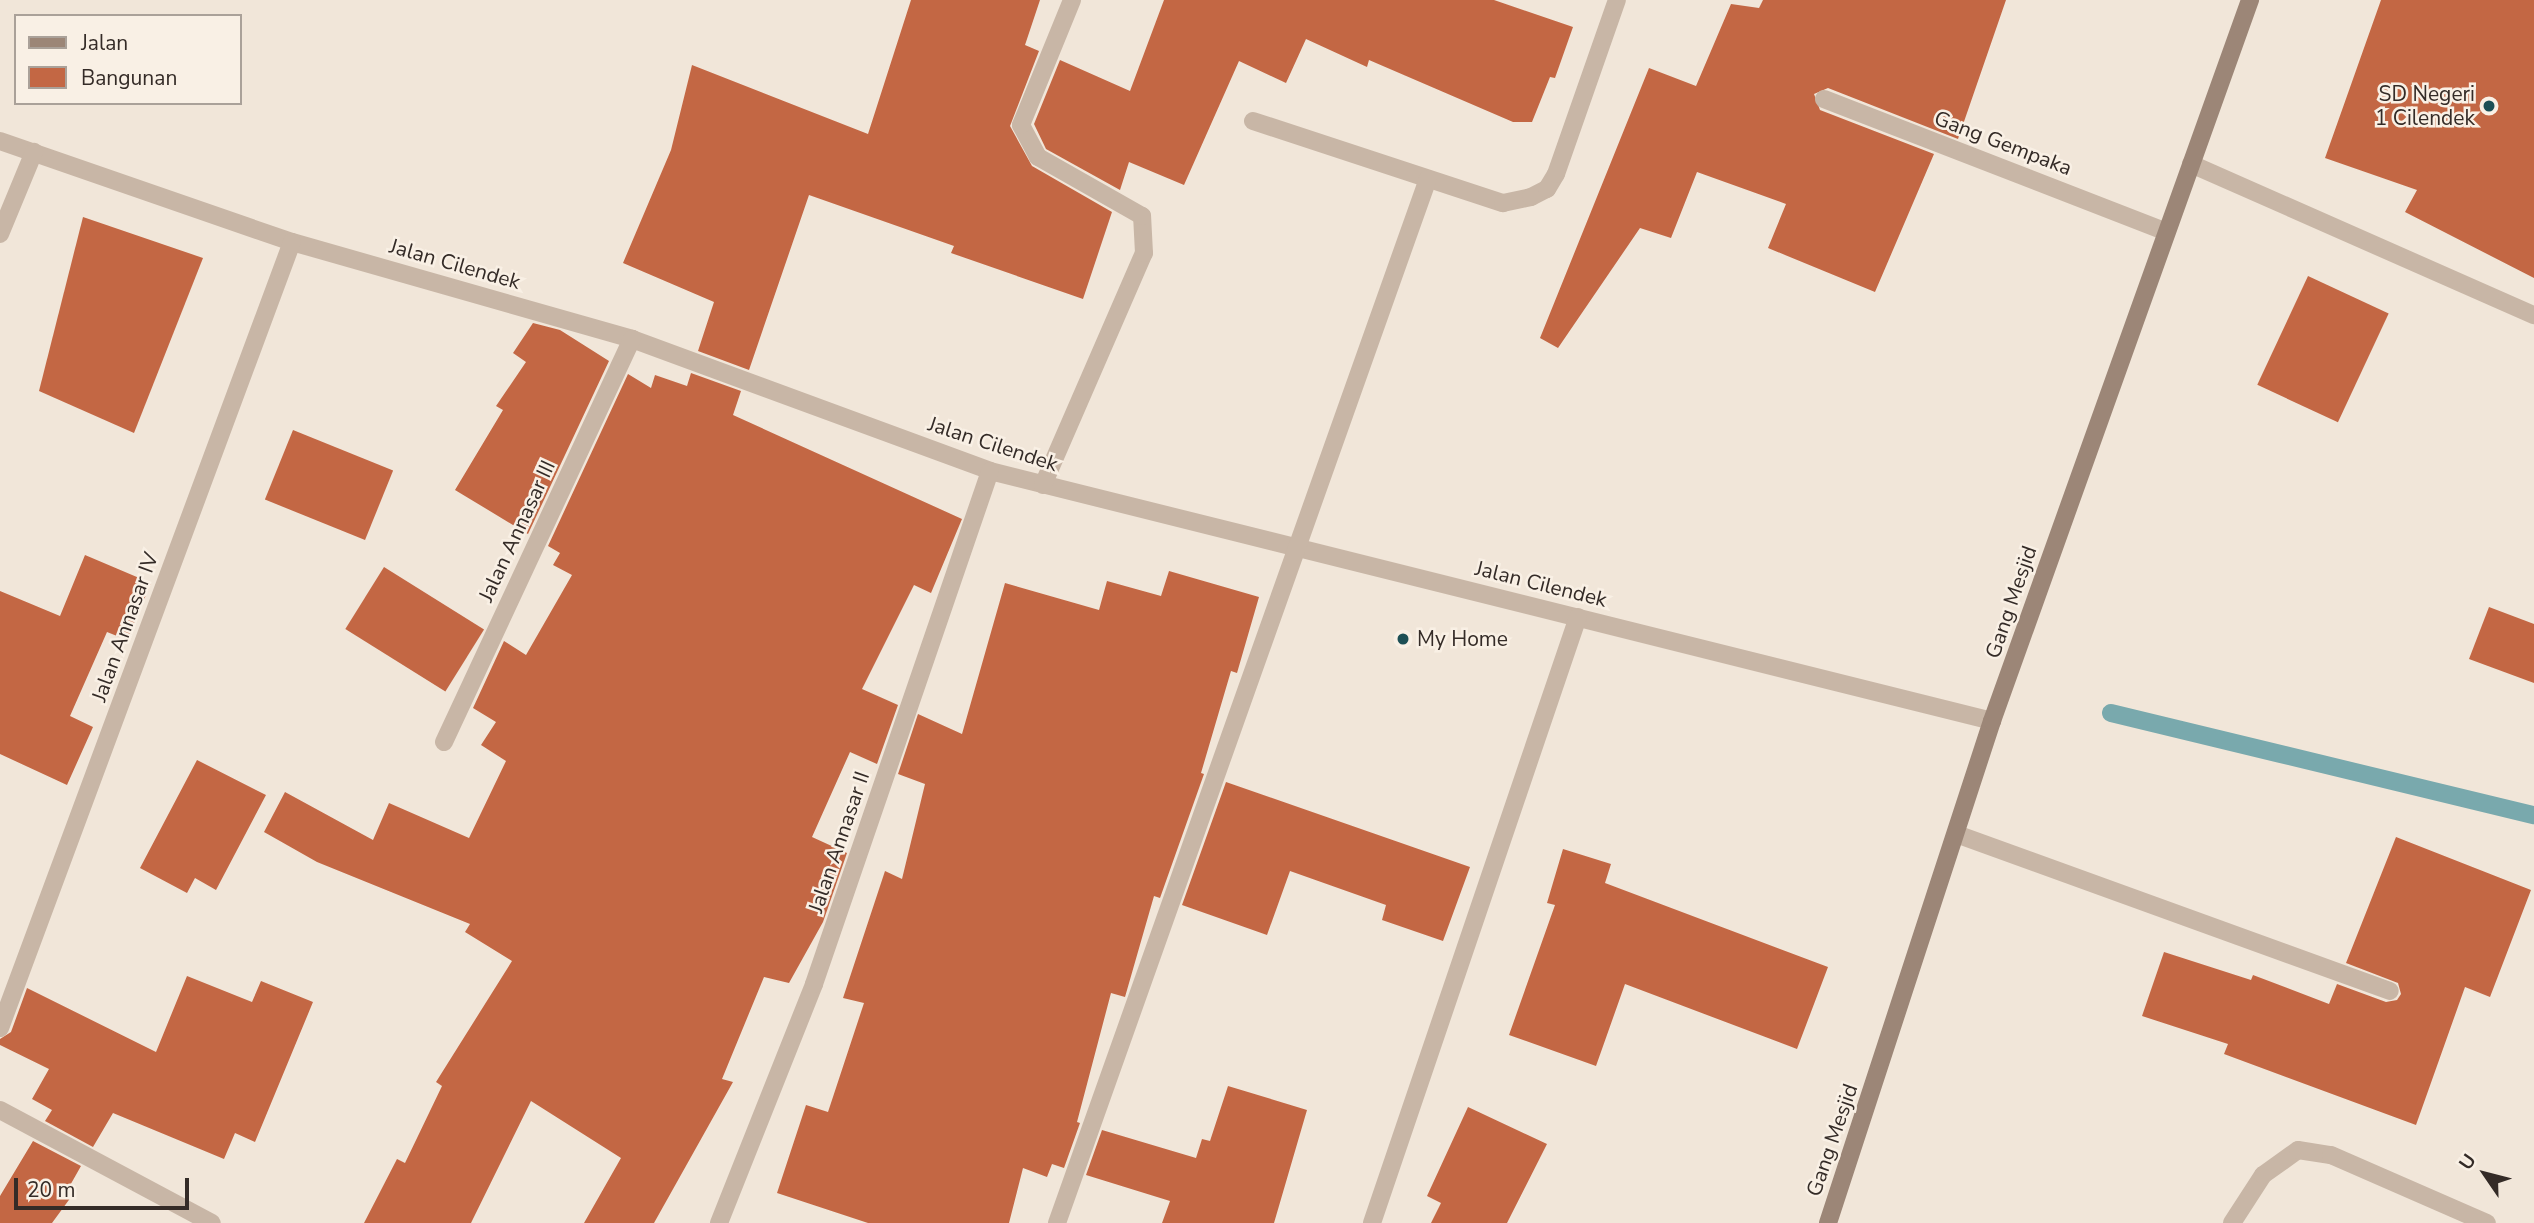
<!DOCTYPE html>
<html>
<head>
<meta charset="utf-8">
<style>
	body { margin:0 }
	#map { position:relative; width:2534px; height:1223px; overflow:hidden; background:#f1e6d9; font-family:"Nunito Sans",sans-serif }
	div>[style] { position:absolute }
	.stream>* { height:18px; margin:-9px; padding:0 9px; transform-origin:9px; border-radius:9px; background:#79a9ad }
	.building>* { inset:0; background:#c36744; transform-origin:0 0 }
	.street>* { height:18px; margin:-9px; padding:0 9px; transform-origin:9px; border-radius:9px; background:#c8b6a6 }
	.secondary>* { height:18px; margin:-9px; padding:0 9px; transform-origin:9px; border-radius:9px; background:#9c8677 }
	.dots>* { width:19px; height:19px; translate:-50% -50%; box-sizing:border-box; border:4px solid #f9f0e5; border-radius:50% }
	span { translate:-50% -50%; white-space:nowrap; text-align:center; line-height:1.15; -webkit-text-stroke:5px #f9f0e5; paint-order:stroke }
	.poi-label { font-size:21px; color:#342b27 }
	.right { translate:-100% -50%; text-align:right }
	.left { translate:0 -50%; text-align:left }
	.street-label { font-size:21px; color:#342b27 }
	.legend { position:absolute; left:14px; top:14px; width:228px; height:91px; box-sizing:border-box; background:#f9f0e5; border:2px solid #aaa199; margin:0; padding:9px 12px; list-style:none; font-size:21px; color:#342b27 }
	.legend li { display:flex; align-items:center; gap:14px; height:35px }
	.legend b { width:35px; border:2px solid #aaa199 }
	.north { position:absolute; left:2450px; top:1139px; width:70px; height:70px; -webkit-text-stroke:5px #f9f0e5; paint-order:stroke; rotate:305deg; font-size:19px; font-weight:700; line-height:28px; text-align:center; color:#342b27 }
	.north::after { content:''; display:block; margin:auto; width:24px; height:32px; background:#342b27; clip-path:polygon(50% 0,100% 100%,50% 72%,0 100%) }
	.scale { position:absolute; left:14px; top:1178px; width:175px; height:32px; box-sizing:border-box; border:4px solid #342b27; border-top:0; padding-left:9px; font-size:21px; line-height:24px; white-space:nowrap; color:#342b27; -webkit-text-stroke:5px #f9f0e5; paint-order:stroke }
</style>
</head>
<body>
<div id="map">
	<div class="stream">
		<div style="left:2111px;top:713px;width:435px;rotate:13.6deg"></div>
	</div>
	<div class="building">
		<div style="clip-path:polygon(911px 0,1040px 0,1025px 45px,1039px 51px,1010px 126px,1032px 166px,1112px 212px,1083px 299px,951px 253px,954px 246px,809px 195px,749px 370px,698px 351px,714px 302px,623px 263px,671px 150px,692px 65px,868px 134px)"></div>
		<div style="clip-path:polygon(1164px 0,1494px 0,1573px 27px,1555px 78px,1550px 77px,1532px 122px,1513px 122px,1369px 60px,1367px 67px,1306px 39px,1286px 83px,1239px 61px,1184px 185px,1129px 162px,1120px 190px,1046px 149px,1034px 124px,1060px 60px,1130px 91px)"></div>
		<div style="clip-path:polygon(1763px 0,2006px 0,1958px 139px,1828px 88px,1814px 94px,1820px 110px,1934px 154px,1875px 292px,1768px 248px,1786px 204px,1697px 172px,1671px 238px,1640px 228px,1558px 348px,1540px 338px,1649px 68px,1696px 86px,1731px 4px,1759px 8px)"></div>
		<div style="clip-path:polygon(2381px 0,2534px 0,2534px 278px,2405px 212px,2417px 190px,2325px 158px)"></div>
		<div style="clip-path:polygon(83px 217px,203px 258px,134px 433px,39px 391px)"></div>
		<div style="left:2308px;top:276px;width:89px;height:120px;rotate:25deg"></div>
		<div style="clip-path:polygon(533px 323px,560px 330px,609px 361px,528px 534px,455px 490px,503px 410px,496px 406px,526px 362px,513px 353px)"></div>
		<div style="clip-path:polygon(691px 373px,741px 391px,733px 415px,962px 519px,931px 593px,914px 585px,862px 689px,898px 705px,877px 764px,850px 752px,812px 837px,847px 853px,823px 922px,789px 983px,764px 977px,722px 1079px,733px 1082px,654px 1223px,584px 1223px,621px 1158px,531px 1101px,471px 1223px,364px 1223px,397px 1159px,405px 1163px,442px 1086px,436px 1082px,512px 961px,465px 932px,470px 924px,317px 862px,264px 832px,285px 792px,373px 840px,389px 803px,469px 838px,506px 761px,481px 745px,496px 722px,473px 708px,504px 641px,526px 655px,572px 575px,553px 565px,560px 553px,548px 546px,628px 374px,651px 388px,655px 375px,687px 386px)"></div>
		<div style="left:293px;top:430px;width:108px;height:75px;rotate:22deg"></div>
		<div style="clip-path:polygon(85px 555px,151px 583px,127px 640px,107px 632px,70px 716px,93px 727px,67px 785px,0 754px,0 591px,60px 616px)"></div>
		<div style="left:384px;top:567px;width:118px;height:73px;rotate:32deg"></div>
		<div style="clip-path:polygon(1169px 571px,1259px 597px,1237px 673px,1231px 671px,1201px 773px,1204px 774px,1160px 898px,1154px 896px,1125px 997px,1111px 993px,1077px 1122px,1080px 1123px,1064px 1168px,1052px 1164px,1047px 1177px,1023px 1168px,1009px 1223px,868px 1223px,777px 1193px,806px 1105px,828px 1112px,864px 1003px,843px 998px,885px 871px,902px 879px,925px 784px,898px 774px,918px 714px,962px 734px,1005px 583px,1099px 610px,1107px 581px,1161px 596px)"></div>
		<div style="clip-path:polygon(2489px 607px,2534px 624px,2534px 683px,2469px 659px)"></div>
		<div style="clip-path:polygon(197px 760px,266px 795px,216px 890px,195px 878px,187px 893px,140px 868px)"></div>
		<div style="clip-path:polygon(1226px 782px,1470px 867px,1443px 941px,1382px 920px,1386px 905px,1290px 871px,1267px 935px,1182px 905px)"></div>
		<div style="clip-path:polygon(2396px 837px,2531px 890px,2490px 997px,2465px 987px,2416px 1125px,2224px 1054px,2228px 1044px,2142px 1016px,2164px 952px,2251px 980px,2253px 975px,2329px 1004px,2337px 984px,2386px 1002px,2397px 1000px,2401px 994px,2398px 983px,2346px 963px)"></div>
		<div style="clip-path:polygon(1563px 849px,1611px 864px,1605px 883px,1828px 967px,1797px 1049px,1625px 984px,1596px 1066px,1509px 1035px,1555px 905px,1547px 903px)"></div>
		<div style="clip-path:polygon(187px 976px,252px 1002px,261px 981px,313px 1002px,255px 1142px,235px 1133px,224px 1159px,113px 1113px,93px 1147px,45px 1121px,52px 1110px,32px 1099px,49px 1069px,0 1045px,0 1039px,11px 1032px,27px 988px,156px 1052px)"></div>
		<div style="clip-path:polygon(1228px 1086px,1307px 1110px,1274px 1223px,1162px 1223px,1170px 1201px,1086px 1175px,1102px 1130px,1196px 1158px,1202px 1139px,1210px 1141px)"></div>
		<div style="clip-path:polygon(1468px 1107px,1547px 1144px,1507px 1223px,1431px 1223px,1441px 1203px,1427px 1196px)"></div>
		<div style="clip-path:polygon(33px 1141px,81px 1166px,68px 1189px,74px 1193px,52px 1223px,0 1223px,0 1196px)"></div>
	</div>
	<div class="street">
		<div style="left:1824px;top:99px;width:366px;rotate:21.2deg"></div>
		<div style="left:1253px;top:121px;width:263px;rotate:18.2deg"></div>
		<div style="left:1503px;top:203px;width:29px;rotate:-12deg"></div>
		<div style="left:1531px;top:197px;width:18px;rotate:-27deg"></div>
		<div style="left:1547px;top:189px;width:17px;rotate:-59deg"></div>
		<div style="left:1556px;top:174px;width:184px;rotate:-70.7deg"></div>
		<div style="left:0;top:141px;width:309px;rotate:19.1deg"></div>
		<div style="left:292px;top:242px;width:354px;rotate:15.9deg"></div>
		<div style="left:632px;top:339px;width:382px;rotate:20.2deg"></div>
		<div style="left:990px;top:471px;width:1033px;rotate:14.01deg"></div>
		<div style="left:2191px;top:164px;width:375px;rotate:23.8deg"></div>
		<div style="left:0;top:234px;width:89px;rotate:-67.5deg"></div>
		<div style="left:1043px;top:485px;width:253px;rotate:-66.5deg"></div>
		<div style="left:1144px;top:253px;width:37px;rotate:-93deg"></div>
		<div style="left:1142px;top:216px;width:120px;rotate:-150.4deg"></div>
		<div style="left:1038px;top:157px;width:36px;rotate:-118deg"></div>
		<div style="left:1021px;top:125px;width:135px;rotate:-67.8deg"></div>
		<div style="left:444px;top:742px;width:445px;rotate:-65deg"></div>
		<div style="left:1959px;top:835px;width:458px;rotate:19.9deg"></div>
		<div style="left:0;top:1028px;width:838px;rotate:-69.62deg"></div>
		<div style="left:0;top:1110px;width:240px;rotate:28.1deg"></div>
		<div style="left:719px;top:1223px;width:257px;rotate:-68.3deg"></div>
		<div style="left:814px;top:984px;width:542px;rotate:-71.06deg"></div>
		<div style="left:1057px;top:1223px;width:1108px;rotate:-70.44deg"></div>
		<div style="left:1372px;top:1223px;width:640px;rotate:-71.23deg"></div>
		<div style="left:2232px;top:1223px;width:57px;rotate:-57.1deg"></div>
		<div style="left:2263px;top:1175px;width:43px;rotate:-35.5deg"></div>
		<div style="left:2298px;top:1150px;width:33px;rotate:9deg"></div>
		<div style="left:2331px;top:1155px;width:170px;rotate:23.6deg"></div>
	</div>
	<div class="secondary">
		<div style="left:1828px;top:1223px;width:528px;rotate:-71.91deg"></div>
		<div style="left:1992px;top:721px;width:766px;rotate:-70.31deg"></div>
	</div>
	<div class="dots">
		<div style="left:2489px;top:106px;background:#1d4f55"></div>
		<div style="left:1403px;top:639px;background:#1d4f55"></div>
	</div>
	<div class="poi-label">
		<span class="right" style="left:2475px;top:106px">SD Negeri<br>1 Cilendek</span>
		<span class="left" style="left:1417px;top:639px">My Home</span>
	</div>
	<div class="street-label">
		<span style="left:2003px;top:143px;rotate:21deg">Gang Gempaka</span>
		<span style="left:455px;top:264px;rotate:16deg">Jalan Cilendek</span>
		<span style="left:993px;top:444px;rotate:18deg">Jalan Cilendek</span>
		<span style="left:517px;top:531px;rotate:-65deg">Jalan Annasar III</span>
		<span style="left:1541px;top:584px;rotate:14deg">Jalan Cilendek</span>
		<span style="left:2011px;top:602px;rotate:-71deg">Gang Mesjid</span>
		<span style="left:125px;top:627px;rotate:-70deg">Jalan Annasar IV</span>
		<span style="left:839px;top:842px;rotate:-71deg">Jalan Annasar II</span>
		<span style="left:1832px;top:1140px;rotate:-71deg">Gang Mesjid</span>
	</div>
	<ul class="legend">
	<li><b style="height:9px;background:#9c8677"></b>Jalan</li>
	<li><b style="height:19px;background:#c36744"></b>Bangunan</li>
	</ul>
	<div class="north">U</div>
	<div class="scale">20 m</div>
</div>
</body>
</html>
